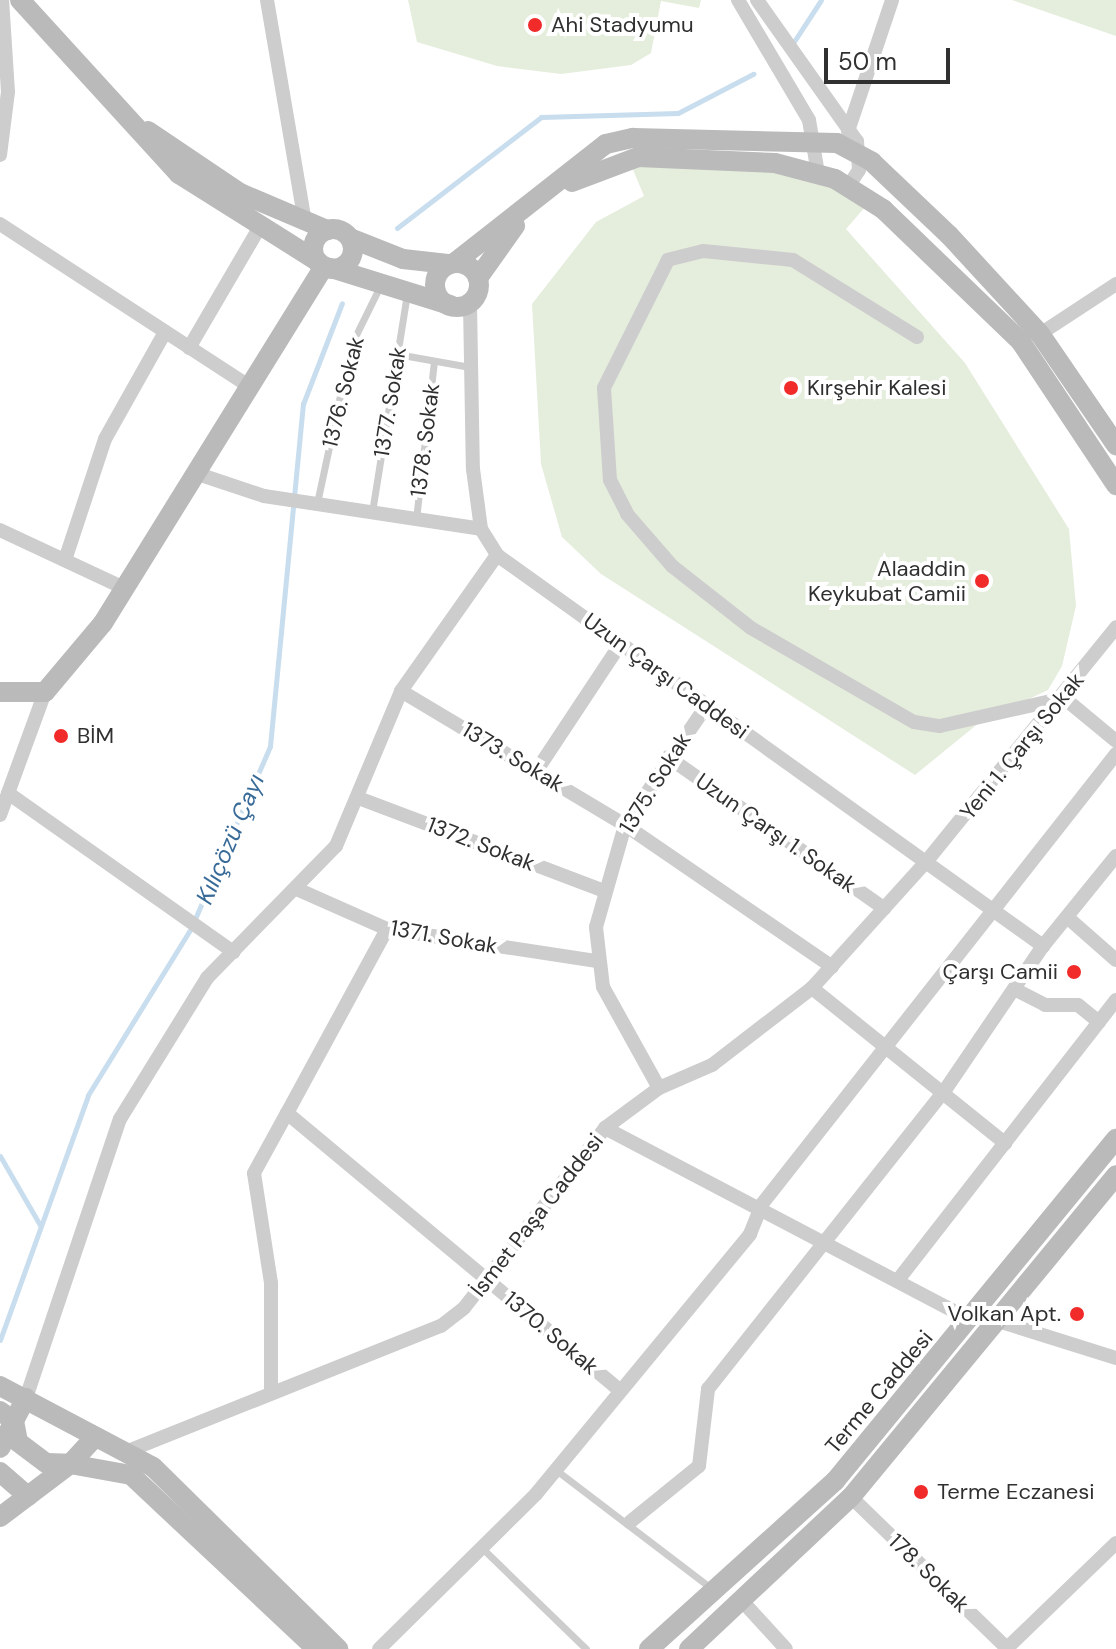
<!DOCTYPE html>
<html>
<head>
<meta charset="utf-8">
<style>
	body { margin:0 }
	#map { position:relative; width:1116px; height:1649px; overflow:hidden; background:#fff; font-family:"DM Sans",sans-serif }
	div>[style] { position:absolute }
	.green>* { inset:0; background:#e5eedd }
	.stream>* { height:5px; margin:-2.5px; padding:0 2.5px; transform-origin:2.5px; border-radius:2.5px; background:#c8ddee }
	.lane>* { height:7px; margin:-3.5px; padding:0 3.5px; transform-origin:3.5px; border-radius:3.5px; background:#cdcdcd }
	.street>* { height:14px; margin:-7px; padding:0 7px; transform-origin:7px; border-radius:7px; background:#cdcdcd }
	.secondary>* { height:20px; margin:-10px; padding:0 10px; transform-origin:10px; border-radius:10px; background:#bababa }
	.secondary>.ring { margin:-10px; padding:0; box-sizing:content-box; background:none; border:20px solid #bababa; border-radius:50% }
	.dots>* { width:22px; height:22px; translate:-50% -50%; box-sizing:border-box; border:4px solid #fff; border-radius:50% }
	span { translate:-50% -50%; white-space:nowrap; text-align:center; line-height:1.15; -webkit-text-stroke:8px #fff; paint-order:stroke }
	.poi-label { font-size:22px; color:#303030 }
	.left { translate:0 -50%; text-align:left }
	.right { translate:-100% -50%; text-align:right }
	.street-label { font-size:22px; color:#303030 }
	.water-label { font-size:24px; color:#386b98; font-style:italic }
	.scale { position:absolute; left:824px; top:48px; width:126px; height:36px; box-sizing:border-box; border:4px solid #303030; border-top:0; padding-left:10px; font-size:24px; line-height:28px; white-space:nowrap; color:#303030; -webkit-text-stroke:6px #fff; paint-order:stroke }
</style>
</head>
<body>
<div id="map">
	<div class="green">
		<div style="clip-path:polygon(408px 0,701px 0,699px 8px,661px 1px,651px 53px,631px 65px,561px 74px,497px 66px,417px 42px)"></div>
		<div style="clip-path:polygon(1012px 0,1116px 0,1116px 36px)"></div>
		<div style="clip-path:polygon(631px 165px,764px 168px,815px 179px,866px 206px,846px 229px,965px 363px,1069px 529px,1076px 606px,1062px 666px,1048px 690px,980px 722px,915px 775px,601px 574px,562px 537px,541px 464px,532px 304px,596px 222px,644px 196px)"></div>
	</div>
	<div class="stream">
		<div style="left:793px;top:43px;width:51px;rotate:-56.9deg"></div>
		<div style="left:397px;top:228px;width:182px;rotate:-37.6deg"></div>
		<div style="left:541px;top:117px;width:137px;rotate:-1.7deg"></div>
		<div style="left:678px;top:113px;width:85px;rotate:-27.5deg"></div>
		<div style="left:0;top:1156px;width:80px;rotate:59.9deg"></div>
		<div style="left:0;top:1340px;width:260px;rotate:-70.2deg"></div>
		<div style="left:88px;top:1095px;width:196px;rotate:-58.3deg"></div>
		<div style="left:191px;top:928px;width:198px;rotate:-66.5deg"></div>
		<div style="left:270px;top:746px;width:344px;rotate:-84.5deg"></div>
		<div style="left:303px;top:404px;width:108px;rotate:-68.9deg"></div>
	</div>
	<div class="lane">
		<div style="left:397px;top:354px;width:74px;rotate:10.1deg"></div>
		<div style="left:317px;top:503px;width:162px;rotate:-77.9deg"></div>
		<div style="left:351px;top:345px;width:66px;rotate:-63.8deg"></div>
		<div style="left:372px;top:512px;width:221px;rotate:-80.9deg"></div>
		<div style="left:416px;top:519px;width:159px;rotate:-83.5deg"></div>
		<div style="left:556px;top:1470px;width:196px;rotate:37.3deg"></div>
		<div style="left:484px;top:1550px;width:142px;rotate:44.1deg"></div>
	</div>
	<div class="street">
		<div style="left:267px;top:0;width:226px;rotate:80.3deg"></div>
		<div style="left:738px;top:0;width:139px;rotate:59.4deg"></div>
		<div style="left:809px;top:120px;width:55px;rotate:80.5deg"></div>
		<div style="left:757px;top:0;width:173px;rotate:54.7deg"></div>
		<div style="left:857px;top:141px;width:29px;rotate:86deg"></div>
		<div style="left:859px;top:170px;width:20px;rotate:123deg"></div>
		<div style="left:848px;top:131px;width:138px;rotate:-71.4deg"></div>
		<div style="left:0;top:155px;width:64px;rotate:-82.8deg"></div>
		<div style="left:8px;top:92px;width:92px;rotate:-93.7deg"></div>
		<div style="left:0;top:224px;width:298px;rotate:33.1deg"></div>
		<div style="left:470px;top:304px;width:165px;rotate:89deg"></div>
		<div style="left:473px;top:469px;width:61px;rotate:82.4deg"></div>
		<div style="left:481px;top:529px;width:31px;rotate:58deg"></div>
		<div style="left:497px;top:555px;width:672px;rotate:35.61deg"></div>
		<div style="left:1040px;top:334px;width:91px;rotate:-33.3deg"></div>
		<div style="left:917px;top:337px;width:146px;rotate:-148.2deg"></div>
		<div style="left:793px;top:260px;width:90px;rotate:-174.3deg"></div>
		<div style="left:703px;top:251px;width:36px;rotate:166deg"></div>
		<div style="left:668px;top:260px;width:143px;rotate:116.6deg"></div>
		<div style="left:604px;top:388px;width:92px;rotate:86.3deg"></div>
		<div style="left:610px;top:480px;width:38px;rotate:63deg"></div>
		<div style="left:627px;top:514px;width:69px;rotate:49.1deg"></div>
		<div style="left:672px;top:566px;width:100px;rotate:38.1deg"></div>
		<div style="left:751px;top:628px;width:188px;rotate:30deg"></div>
		<div style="left:914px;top:722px;width:26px;rotate:9deg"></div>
		<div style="left:940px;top:726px;width:127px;rotate:-12.7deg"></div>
		<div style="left:1064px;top:698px;width:67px;rotate:39.6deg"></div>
		<div style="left:189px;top:348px;width:139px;rotate:-59.7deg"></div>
		<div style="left:198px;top:474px;width:70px;rotate:18.4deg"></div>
		<div style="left:264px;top:496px;width:219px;rotate:8.6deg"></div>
		<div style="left:0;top:530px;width:139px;rotate:25.1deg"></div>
		<div style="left:65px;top:560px;width:127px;rotate:-71.7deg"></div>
		<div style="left:105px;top:439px;width:123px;rotate:-60.7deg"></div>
		<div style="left:401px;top:691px;width:261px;rotate:30.9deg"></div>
		<div style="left:625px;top:825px;width:251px;rotate:34.4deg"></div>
		<div style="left:668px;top:757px;width:264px;rotate:35deg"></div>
		<div style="left:537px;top:770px;width:152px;rotate:-56.5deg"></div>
		<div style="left:8px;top:793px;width:276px;rotate:35.2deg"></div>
		<div style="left:361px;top:799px;width:258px;rotate:20.7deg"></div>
		<div style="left:0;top:815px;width:131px;rotate:-69.9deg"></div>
		<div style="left:299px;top:890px;width:96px;rotate:23.9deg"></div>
		<div style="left:387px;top:929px;width:211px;rotate:8.7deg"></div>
		<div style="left:1067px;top:917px;width:65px;rotate:41.3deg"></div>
		<div style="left:387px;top:929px;width:209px;rotate:118.5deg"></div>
		<div style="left:287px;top:1113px;width:430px;rotate:39.8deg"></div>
		<div style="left:812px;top:988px;width:248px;rotate:38.8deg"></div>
		<div style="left:1018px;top:991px;width:30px;rotate:27deg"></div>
		<div style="left:1045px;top:1005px;width:33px"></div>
		<div style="left:1078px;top:1005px;width:27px;rotate:39deg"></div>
		<div style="left:659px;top:1088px;width:115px;rotate:-119deg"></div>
		<div style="left:603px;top:987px;width:60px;rotate:-96.7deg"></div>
		<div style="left:596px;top:927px;width:106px;rotate:-74.1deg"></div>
		<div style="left:625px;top:825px;width:145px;rotate:-55.7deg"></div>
		<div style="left:605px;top:1128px;width:412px;rotate:27.7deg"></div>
		<div style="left:898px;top:1280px;width:355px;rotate:-52.1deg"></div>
		<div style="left:998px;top:1321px;width:124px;rotate:17.4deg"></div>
		<div style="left:271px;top:1393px;width:110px;rotate:-90deg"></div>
		<div style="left:271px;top:1283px;width:111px;rotate:-98.8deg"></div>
		<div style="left:254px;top:1173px;width:68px;rotate:-61.2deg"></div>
		<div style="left:26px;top:1398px;width:294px;rotate:-71.4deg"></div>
		<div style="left:120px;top:1119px;width:166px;rotate:-58.3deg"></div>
		<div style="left:207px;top:978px;width:185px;rotate:-45.7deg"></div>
		<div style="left:336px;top:846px;width:168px;rotate:-67.2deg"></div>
		<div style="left:401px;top:691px;width:166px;rotate:-54.8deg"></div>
		<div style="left:128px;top:1451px;width:337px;rotate:-21.8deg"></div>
		<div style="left:441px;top:1326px;width:29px;rotate:-38deg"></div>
		<div style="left:464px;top:1308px;width:229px;rotate:-51.9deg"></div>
		<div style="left:605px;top:1128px;width:67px;rotate:-36.5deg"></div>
		<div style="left:659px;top:1088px;width:58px;rotate:-23.5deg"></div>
		<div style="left:712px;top:1065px;width:126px;rotate:-37.6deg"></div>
		<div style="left:812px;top:988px;width:170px;rotate:-47.9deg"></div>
		<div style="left:926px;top:862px;width:302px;rotate:-51deg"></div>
		<div style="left:851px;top:1497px;width:219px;rotate:44.1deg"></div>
		<div style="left:630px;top:1522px;width:89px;rotate:-39.1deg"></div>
		<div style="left:699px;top:1466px;width:78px;rotate:-83.3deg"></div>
		<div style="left:708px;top:1389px;width:378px;rotate:-51.6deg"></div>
		<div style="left:943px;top:1093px;width:178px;rotate:-55.8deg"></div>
		<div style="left:1043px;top:946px;width:116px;rotate:-51deg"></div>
		<div style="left:744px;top:1603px;width:62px;rotate:47.6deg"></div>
		<div style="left:379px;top:1649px;width:221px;rotate:-44.6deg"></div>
		<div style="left:536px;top:1494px;width:337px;rotate:-50.5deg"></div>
		<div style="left:750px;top:1234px;width:32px;rotate:-68deg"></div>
		<div style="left:762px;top:1204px;width:573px;rotate:-51.81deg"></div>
		<div style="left:1006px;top:1649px;width:153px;rotate:-43.9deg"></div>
	</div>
	<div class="secondary">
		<div style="left:20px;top:0;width:236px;rotate:47.6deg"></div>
		<div style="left:179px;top:174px;width:165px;rotate:32.2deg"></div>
		<div style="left:148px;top:131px;width:111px;rotate:34deg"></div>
		<div style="left:240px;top:193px;width:95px;rotate:23deg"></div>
		<div style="left:572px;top:182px;width:71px;rotate:-20.7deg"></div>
		<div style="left:638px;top:157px;width:137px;rotate:2.5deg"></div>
		<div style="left:775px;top:163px;width:62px;rotate:14.9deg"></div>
		<div style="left:835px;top:179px;width:57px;rotate:32deg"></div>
		<div style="left:883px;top:209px;width:192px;rotate:43.9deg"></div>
		<div style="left:1021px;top:342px;width:172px;rotate:56.4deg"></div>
		<div class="ring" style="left:313px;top:229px;width:20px;height:20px"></div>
		<div style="left:350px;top:238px;width:57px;rotate:21.6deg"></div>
		<div style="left:403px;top:259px;width:45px;rotate:6.3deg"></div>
		<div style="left:454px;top:263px;width:193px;rotate:-38.1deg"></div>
		<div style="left:606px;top:144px;width:28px;rotate:-13deg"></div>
		<div style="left:633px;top:138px;width:204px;rotate:1.4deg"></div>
		<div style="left:837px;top:143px;width:40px;rotate:28deg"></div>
		<div style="left:872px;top:162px;width:106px;rotate:43.5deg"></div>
		<div style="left:949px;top:235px;width:134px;rotate:47.4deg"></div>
		<div style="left:1040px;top:334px;width:135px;rotate:55.6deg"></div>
		<div class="ring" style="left:435px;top:263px;width:24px;height:24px"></div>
		<div style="left:331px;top:268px;width:125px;rotate:17.3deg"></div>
		<div style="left:478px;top:278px;width:64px;rotate:-54.6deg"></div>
		<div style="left:0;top:692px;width:45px"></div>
		<div style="left:45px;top:692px;width:90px;rotate:-50deg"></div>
		<div style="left:103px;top:623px;width:420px;rotate:-58.2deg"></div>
		<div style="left:0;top:1386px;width:173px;rotate:27.9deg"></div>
		<div style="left:153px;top:1467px;width:260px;rotate:44.5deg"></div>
		<div style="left:26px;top:1398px;width:26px;rotate:118deg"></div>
		<div style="left:14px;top:1421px;width:21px;rotate:79deg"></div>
		<div style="left:18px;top:1442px;width:35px;rotate:37deg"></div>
		<div style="left:46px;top:1463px;width:24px;rotate:2deg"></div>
		<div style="left:70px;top:1464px;width:37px;rotate:-47deg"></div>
		<div style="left:0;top:1411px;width:17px;rotate:36deg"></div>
		<div style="left:14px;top:1421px;width:30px;rotate:117deg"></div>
		<div style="left:0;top:1472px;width:37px;rotate:41deg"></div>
		<div style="left:0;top:1517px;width:88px;rotate:-37.1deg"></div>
		<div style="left:70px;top:1464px;width:62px;rotate:10.2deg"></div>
		<div style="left:131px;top:1475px;width:254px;rotate:43.2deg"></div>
		<div style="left:649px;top:1649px;width:251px;rotate:-42.1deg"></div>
		<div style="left:835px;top:1481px;width:443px;rotate:-50.6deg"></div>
		<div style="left:689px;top:1649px;width:222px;rotate:-43.2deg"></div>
		<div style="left:851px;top:1497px;width:417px;rotate:-50.5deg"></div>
	</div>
	<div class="dots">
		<div style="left:535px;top:25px;background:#f02b29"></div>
		<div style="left:791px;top:388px;background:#f02b29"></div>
		<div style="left:982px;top:581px;background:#f02b29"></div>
		<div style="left:61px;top:736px;background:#f02b29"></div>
		<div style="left:1074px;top:972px;background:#f02b29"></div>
		<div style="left:1077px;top:1314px;background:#f02b29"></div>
		<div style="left:921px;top:1492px;background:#f02b29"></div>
	</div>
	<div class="poi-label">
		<span class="left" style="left:551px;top:25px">Ahi Stadyumu</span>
		<span class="left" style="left:807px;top:388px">Kırşehir Kalesi</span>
		<span class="right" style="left:966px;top:581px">Alaaddin<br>Keykubat Camii</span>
		<span class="left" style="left:77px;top:736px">BİM</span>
		<span class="right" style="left:1058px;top:972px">Çarşı Camii</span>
		<span class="right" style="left:1061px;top:1314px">Volkan Apt.</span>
		<span class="left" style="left:937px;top:1492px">Terme Eczanesi</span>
	</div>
	<div class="street-label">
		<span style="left:343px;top:392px;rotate:-76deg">1376. Sokak</span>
		<span style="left:390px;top:402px;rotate:-81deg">1377. Sokak</span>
		<span style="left:425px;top:440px;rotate:-83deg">1378. Sokak</span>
		<span style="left:666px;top:676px;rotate:36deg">Uzun Çarşı Caddesi</span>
		<span style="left:1022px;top:746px;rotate:-51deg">Yeni 1. Çarşı Sokak</span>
		<span style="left:513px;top:757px;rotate:31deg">1373. Sokak</span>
		<span style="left:655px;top:783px;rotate:-58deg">1375. Sokak</span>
		<span style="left:776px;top:833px;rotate:35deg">Uzun Çarşı 1. Sokak</span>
		<span style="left:481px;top:844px;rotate:21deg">1372. Sokak</span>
		<span style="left:444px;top:937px;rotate:10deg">1371. Sokak</span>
		<span style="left:537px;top:1215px;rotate:-52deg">İsmet Paşa Caddesi</span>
		<span style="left:551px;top:1333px;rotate:40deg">1370. Sokak</span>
		<span style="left:879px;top:1392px;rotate:-50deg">Terme Caddesi</span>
		<span style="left:929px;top:1573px;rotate:44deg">178. Sokak</span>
	</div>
	<div class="water-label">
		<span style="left:230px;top:839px;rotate:-67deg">Kılıçözü Çayı</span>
	</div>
	<div class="scale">50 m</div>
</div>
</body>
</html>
